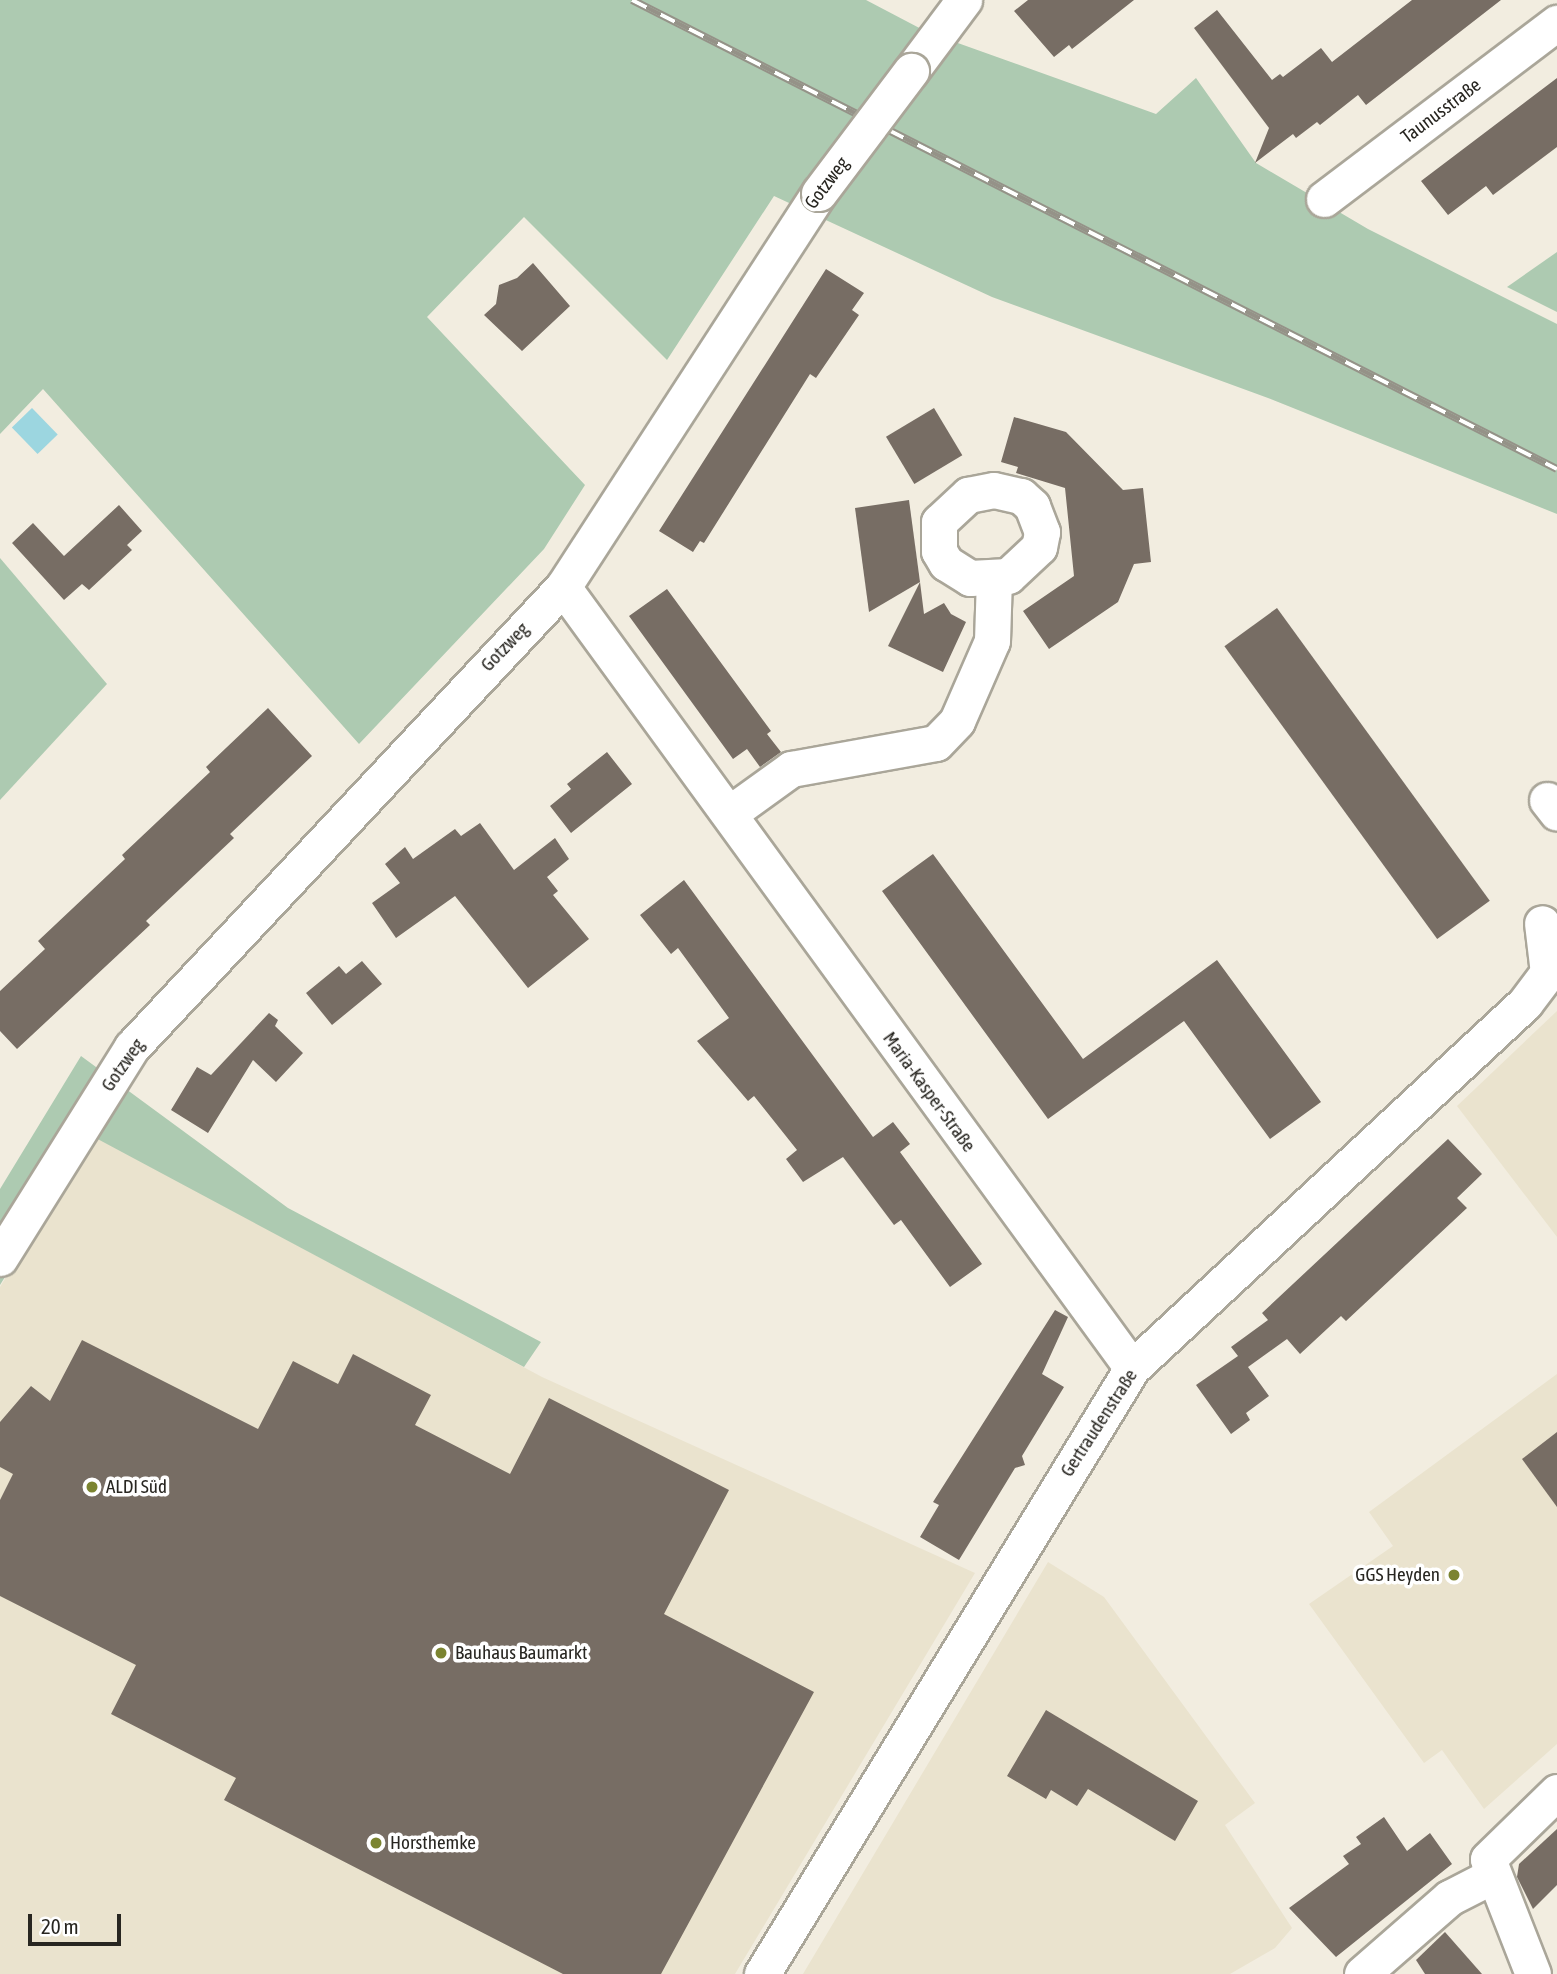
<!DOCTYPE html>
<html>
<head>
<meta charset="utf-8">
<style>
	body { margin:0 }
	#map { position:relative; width:1557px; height:1974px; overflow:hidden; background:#f2ede0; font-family:"Asap Condensed",sans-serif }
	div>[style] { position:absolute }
	.built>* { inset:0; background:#eae3ce }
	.green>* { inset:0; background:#adcab1 }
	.water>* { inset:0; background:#9cd6e0; transform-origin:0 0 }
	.building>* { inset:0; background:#776d64; transform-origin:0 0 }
	.roads { filter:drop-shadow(2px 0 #aaa699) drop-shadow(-2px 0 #aaa699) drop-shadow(0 2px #aaa699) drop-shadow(0 -2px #aaa699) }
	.minor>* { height:35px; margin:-17.5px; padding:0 17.5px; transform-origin:17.5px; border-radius:17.5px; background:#fff }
	.rail>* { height:8px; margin-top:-4px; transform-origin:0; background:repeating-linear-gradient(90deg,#fff 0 16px,#959288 0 32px); box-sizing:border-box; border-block:2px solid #959288 }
	.bridges { filter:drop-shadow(2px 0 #aaa699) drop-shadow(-2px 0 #aaa699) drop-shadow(0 2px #aaa699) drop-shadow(0 -2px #aaa699) }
	.minor-bridge>* { height:35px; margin:-17.5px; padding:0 17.5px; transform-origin:17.5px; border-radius:17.5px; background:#fff }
	.dots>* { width:19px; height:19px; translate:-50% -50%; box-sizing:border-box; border:4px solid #fff; border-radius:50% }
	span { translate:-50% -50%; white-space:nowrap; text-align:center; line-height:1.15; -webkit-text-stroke:7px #fff; paint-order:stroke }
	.street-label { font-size:19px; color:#282621 }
	.poi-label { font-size:19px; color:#282621 }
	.left { translate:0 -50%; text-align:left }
	.right { translate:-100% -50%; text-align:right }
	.scale { position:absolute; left:28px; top:1914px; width:93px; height:32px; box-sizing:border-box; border:4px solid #282621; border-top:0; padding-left:9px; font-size:21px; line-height:24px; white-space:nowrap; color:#282621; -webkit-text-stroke:5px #fff; paint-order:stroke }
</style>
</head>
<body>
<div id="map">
	<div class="built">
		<div style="clip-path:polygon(1557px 1011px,1557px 1237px,1457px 1106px)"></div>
		<div style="clip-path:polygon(92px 1135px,542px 1377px,975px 1573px,735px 1974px,0 1974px,0 1287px)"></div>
		<div style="clip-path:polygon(1557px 1374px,1557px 1744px,1484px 1809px,1442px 1750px,1424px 1763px,1309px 1604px,1393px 1546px,1369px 1512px)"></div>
		<div style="clip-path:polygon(1048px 1562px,1104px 1597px,1255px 1803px,1225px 1825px,1292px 1928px,1275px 1948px,1230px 1974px,803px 1974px)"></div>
	</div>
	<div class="green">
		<div style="clip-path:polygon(0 0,866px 0,927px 32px,1156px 114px,1196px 78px,1256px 163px,1368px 229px,1557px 324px,1557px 514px,1268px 398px,992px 297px,774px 196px,667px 360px,524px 217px,427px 317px,585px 485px,544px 549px,359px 744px,43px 389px,0 434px)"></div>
		<div style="clip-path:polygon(1557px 252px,1557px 312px,1507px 287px)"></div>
		<div style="clip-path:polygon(0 558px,107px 684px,0 800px)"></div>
		<div style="clip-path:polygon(81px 1056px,288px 1208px,541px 1342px,524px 1367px,92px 1136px,0 1285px,0 1189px)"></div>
	</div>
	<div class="water">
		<div style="left:32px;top:408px;width:37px;height:28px;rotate:46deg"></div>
	</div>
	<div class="building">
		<div style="clip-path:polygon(1028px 0,1134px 0,1072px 49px,1069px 45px,1054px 57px,1014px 11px)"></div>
		<div style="clip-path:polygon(1412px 0,1501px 0,1366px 105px,1358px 95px,1320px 125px,1317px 122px,1296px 138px,1293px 134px,1255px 163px,1269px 128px,1194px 28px,1217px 10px,1272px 80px,1280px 74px,1283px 77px,1321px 48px,1332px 62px)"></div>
		<div style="clip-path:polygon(1557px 78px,1557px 147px,1493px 195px,1486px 186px,1448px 215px,1421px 181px)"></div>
		<div style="clip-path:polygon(533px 263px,570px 306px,522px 351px,484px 315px,496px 304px,499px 285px,517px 278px)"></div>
		<div style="clip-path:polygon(826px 269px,864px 293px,852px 310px,859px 315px,816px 378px,810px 374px,704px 543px,700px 541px,693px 552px,659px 531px)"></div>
		<div style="left:934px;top:408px;width:55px;height:56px;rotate:59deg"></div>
		<div style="clip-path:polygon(1014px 417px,1066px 432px,1123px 490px,1143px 488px,1151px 562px,1134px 564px,1118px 602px,1049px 649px,1023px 611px,1074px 576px,1065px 488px,1016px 473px,1018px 467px,1001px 462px)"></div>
		<div style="clip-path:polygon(909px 500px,920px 582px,869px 612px,855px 508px)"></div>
		<div style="clip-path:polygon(119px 505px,142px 531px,127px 545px,132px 550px,89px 590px,82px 584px,64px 600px,12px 543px,33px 523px,64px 556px)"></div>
		<div style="clip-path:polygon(920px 582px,924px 614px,944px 603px,951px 614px,966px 622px,943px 672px,888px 646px)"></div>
		<div style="clip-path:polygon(667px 589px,771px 731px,767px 734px,781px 752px,760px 767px,747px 749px,733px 759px,629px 616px)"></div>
		<div style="left:1277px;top:608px;width:362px;height:65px;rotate:54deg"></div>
		<div style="clip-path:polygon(268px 708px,312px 756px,230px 834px,234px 838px,146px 921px,150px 925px,17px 1049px,0 1031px,0 991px,45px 949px,38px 941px,125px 859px,122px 855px,210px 772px,206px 767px)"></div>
		<div style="clip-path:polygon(607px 752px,632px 784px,571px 833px,550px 806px,571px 789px,567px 784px)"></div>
		<div style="clip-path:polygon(480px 823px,514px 870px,555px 838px,569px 859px,547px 877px,558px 891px,553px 895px,589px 939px,528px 988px,455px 896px,396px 938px,372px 903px,400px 883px,385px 864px,405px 847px,413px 859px,455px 829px,461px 836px)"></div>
		<div style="clip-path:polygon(933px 854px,1083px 1059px,1217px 960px,1321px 1102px,1270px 1139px,1184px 1021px,1048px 1119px,882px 891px)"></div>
		<div style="clip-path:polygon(684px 880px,873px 1137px,893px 1122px,910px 1144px,900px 1152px,982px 1264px,950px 1287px,901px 1220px,894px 1225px,843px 1157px,803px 1182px,786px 1159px,797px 1150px,754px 1096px,748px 1101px,697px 1041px,729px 1018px,678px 948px,671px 954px,640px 915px)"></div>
		<div style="clip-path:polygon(362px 961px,382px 984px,332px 1025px,306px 993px,339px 966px,346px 974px)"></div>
		<div style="clip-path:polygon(269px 1013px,278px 1020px,275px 1026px,303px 1053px,276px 1082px,253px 1060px,208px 1133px,171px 1110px,197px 1067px,211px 1075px)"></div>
		<div style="clip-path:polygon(1448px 1139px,1482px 1174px,1457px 1198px,1467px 1208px,1346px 1321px,1341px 1316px,1300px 1354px,1287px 1339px,1248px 1367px,1269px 1396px,1246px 1413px,1250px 1420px,1231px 1434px,1196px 1385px,1238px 1356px,1231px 1347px,1268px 1320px,1262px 1313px)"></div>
		<div style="clip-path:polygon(1055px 1310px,1068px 1317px,1042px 1374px,1064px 1387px,1022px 1456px,1025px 1465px,1015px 1468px,959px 1560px,920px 1537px,939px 1505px,933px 1502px)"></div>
		<div style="clip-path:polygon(82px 1340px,258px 1429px,293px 1361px,338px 1384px,353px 1354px,431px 1395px,415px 1425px,510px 1474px,549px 1398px,729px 1490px,664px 1614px,814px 1692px,661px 1974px,563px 1974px,224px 1800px,236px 1778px,111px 1714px,136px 1665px,0 1596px,0 1500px,13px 1474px,0 1467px,0 1422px,31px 1386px,50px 1401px)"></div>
		<div style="clip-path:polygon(1557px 1432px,1557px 1507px,1522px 1459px)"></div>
		<div style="clip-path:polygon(1046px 1710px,1198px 1801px,1175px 1841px,1088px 1789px,1077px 1806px,1051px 1790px,1046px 1799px,1007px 1776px)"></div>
		<div style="clip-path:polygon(1384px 1817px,1407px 1851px,1430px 1833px,1452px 1864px,1336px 1957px,1289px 1908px,1349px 1864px,1343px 1856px,1361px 1844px,1356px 1837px)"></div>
		<div style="clip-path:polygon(1557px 1829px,1557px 1885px,1533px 1909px,1517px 1877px,1519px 1864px)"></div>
		<div style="clip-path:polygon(1445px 1932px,1482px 1974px,1425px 1974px,1416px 1960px)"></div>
	</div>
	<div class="roads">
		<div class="minor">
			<div style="left:911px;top:71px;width:89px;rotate:-53.3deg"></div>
			<div style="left:1324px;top:199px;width:292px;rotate:-37.1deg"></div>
			<div style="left:994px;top:490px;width:28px;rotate:13deg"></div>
			<div style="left:1021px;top:496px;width:15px;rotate:42deg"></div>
			<div style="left:1032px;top:506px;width:28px;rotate:69deg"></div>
			<div style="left:1042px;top:532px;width:15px;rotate:101deg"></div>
			<div style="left:1039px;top:547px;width:42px;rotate:136.9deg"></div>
			<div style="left:1008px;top:576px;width:38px;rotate:177deg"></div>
			<div style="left:970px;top:578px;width:28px;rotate:-148deg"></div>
			<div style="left:946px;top:563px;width:14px;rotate:-120deg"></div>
			<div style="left:939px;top:551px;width:29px;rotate:-90deg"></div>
			<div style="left:939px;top:522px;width:40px;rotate:-43deg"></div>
			<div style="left:968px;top:495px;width:26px;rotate:-11deg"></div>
			<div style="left:563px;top:587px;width:966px;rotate:53.92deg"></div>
			<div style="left:1547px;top:800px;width:16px;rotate:52deg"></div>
			<div style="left:730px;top:813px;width:75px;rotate:-35.8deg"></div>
			<div style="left:791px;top:769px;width:147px;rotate:-10.2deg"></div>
			<div style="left:936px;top:743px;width:30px;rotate:-46deg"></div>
			<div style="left:957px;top:721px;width:87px;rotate:-66.4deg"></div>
			<div style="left:992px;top:641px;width:62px;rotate:-88.2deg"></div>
			<div style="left:0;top:1258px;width:249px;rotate:-58deg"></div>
			<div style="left:132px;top:1047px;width:630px;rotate:-46.86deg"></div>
			<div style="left:563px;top:587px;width:470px;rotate:-57deg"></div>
			<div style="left:762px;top:1974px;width:710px;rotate:-58.59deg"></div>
			<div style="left:1132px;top:1368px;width:536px;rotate:-42.88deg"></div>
			<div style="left:1525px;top:1003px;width:38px;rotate:-53deg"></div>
			<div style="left:1548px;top:973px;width:50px;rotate:-96.8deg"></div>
			<div style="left:1362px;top:1974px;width:116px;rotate:-41.1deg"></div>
			<div style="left:1449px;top:1898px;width:48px;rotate:-27.1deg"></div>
			<div style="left:1533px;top:1974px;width:123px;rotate:-111.4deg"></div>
			<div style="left:1488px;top:1859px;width:96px;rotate:-44.2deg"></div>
		</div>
	</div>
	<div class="rail">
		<div style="left:632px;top:0;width:1037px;rotate:26.89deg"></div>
	</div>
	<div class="bridges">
		<div class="minor-bridge">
			<div style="left:819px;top:193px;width:153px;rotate:-53deg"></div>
		</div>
	</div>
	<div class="dots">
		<div style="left:92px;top:1487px;background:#7b8430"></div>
		<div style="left:1454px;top:1575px;background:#7b8430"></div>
		<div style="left:441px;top:1653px;background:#7b8430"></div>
		<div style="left:376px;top:1843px;background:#7b8430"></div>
	</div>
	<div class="street-label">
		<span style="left:1441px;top:111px;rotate:-37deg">Taunusstraße</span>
		<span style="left:827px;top:183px;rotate:-53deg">Gotzweg</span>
		<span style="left:505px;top:647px;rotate:-46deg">Gotzweg</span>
		<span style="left:123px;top:1065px;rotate:-55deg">Gotzweg</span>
		<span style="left:929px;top:1092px;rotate:54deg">Maria-Kasper-Straße</span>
		<span style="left:1099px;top:1423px;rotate:-57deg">Gertraudenstraße</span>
	</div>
	<div class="poi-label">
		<span class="left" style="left:106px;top:1487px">ALDI Süd</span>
		<span class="right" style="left:1440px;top:1575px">GGS Heyden</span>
		<span class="left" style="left:455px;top:1653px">Bauhaus Baumarkt</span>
		<span class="left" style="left:390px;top:1843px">Horsthemke</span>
	</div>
	<div class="scale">20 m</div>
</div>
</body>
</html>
